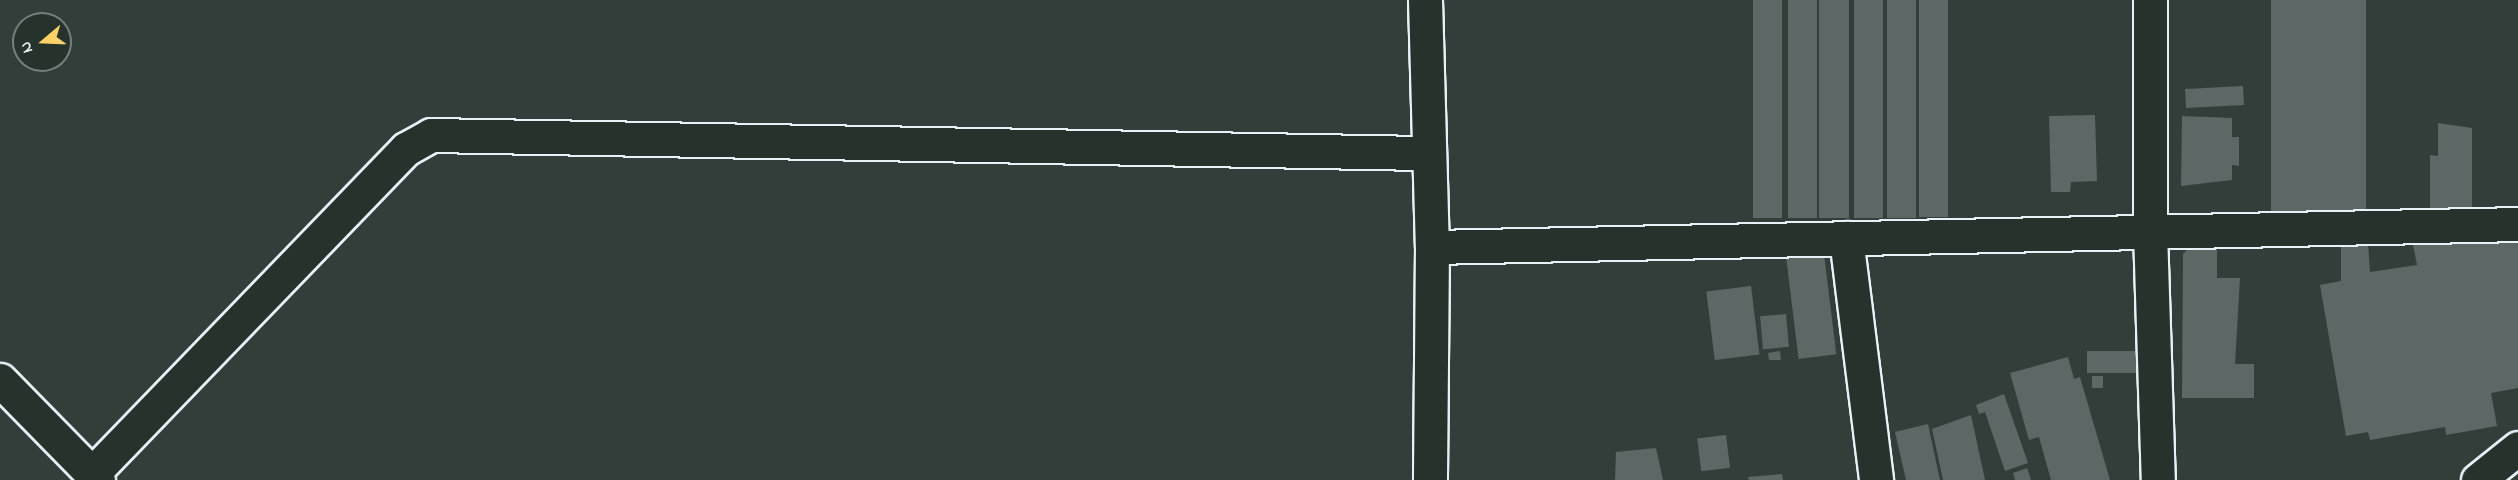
<!DOCTYPE html>
<html>
<head>
<meta charset="utf-8">
<style>
	body { margin:0 }
	#map { position:relative; width:2518px; height:480px; overflow:hidden; background:#323e39; font-family:"Indie Flower",sans-serif }
	div>[style] { position:absolute }
	.building>* { inset:0; background:#5c6865; transform-origin:0 0 }
	.roads { filter:drop-shadow(2px 0 #e8f1f8) drop-shadow(-2px 0 #e8f1f8) drop-shadow(0 2px #e8f1f8) drop-shadow(0 -2px #e8f1f8) }
	.minor>* { height:33px; margin:-16.5px; padding:0 16.5px; transform-origin:16.5px; border-radius:16.5px; background:#26332d }
	span { translate:-50% -50%; white-space:nowrap; text-align:center; line-height:1.15; -webkit-text-stroke:5px #26332d; paint-order:stroke }
	.north { position:absolute; left:12px; top:12px; width:60px; height:60px; box-sizing:border-box; background:#26332d; border:2px solid #747f7e; border-radius:50%; rotate:251deg; font-size:16px; font-weight:700; line-height:24px; text-align:center; color:#e8f1f8 }
	.north::after { content:''; display:block; margin:auto; width:21px; height:27px; background:#ffd166; clip-path:polygon(50% 0,100% 100%,50% 72%,0 100%) }
</style>
</head>
<body>
<div id="map">
	<div class="building">
		<div style="left:1753px;top:0;width:29px;height:218px"></div>
		<div style="left:1788px;top:0;width:29px;height:218px"></div>
		<div style="left:1819px;top:0;width:30px;height:218px"></div>
		<div style="left:1854px;top:0;width:29px;height:218px"></div>
		<div style="left:1887px;top:0;width:29px;height:218px"></div>
		<div style="left:1919px;top:0;width:29px;height:217px"></div>
		<div style="left:2271px;top:0;width:95px;height:211px"></div>
		<div style="left:2243px;top:86px;width:19px;height:58px;rotate:87deg"></div>
		<div style="clip-path:polygon(2095px 115px,2097px 181px,2071px 182px,2070px 192px,2051px 192px,2049px 116px)"></div>
		<div style="clip-path:polygon(2182px 116px,2232px 118px,2232px 137px,2239px 137px,2239px 166px,2232px 165px,2232px 180px,2181px 186px)"></div>
		<div style="clip-path:polygon(2438px 123px,2472px 128px,2472px 211px,2430px 209px,2430px 155px,2438px 156px)"></div>
		<div style="clip-path:polygon(2518px 242px,2518px 388px,2491px 393px,2497px 426px,2446px 435px,2445px 427px,2370px 440px,2368px 432px,2346px 436px,2320px 285px,2341px 281px,2341px 244px,2368px 243px,2370px 272px,2417px 265px,2413px 245px)"></div>
		<div style="clip-path:polygon(2191px 246px,2217px 246px,2217px 278px,2240px 278px,2235px 364px,2254px 364px,2254px 398px,2182px 398px,2183px 254px)"></div>
		<div style="left:1824px;top:254px;width:101px;height:38px;rotate:83deg"></div>
		<div style="left:1751px;top:286px;width:69px;height:45px;rotate:83deg"></div>
		<div style="left:1786px;top:314px;width:33px;height:26px;rotate:85deg"></div>
		<div style="clip-path:polygon(1780px 351px,1781px 360px,1769px 360px,1768px 353px)"></div>
		<div style="left:2087px;top:351px;width:64px;height:22px"></div>
		<div style="clip-path:polygon(2068px 357px,2074px 379px,2080px 377px,2110px 480px,2051px 480px,2039px 437px,2029px 440px,2010px 373px)"></div>
		<div style="left:2103px;top:376px;width:12px;height:11px;rotate:90deg"></div>
		<div style="clip-path:polygon(2004px 394px,2028px 463px,2005px 471px,1985px 412px,1979px 414px,1976px 405px)"></div>
		<div style="clip-path:polygon(1971px 415px,1985px 480px,1943px 480px,1932px 429px)"></div>
		<div style="clip-path:polygon(1928px 424px,1940px 480px,1906px 480px,1895px 432px)"></div>
		<div style="left:1726px;top:435px;width:33px;height:29px;rotate:83deg"></div>
		<div style="clip-path:polygon(1656px 448px,1663px 480px,1615px 480px,1616px 452px)"></div>
		<div style="clip-path:polygon(2027px 468px,2031px 480px,2015px 480px,2013px 473px)"></div>
		<div style="clip-path:polygon(1782px 474px,1783px 480px,1749px 480px,1748px 477px)"></div>
	</div>
	<div class="roads">
		<div class="minor">
			<div style="left:1425px;top:0;width:247px;rotate:88.4deg"></div>
			<div style="left:1432px;top:247px;width:233px;rotate:90.5deg"></div>
			<div style="left:2150px;top:0;width:231px;rotate:90deg"></div>
			<div style="left:2150px;top:231px;width:249px;rotate:88.2deg"></div>
			<div style="left:1846px;top:238px;width:244px;rotate:82.9deg"></div>
			<div style="left:1432px;top:247px;width:1086px;rotate:-1.21deg"></div>
			<div style="left:0;top:380px;width:140px;rotate:45.6deg"></div>
			<div style="left:92px;top:474px;width:452px;rotate:-46deg"></div>
			<div style="left:406px;top:149px;width:29px;rotate:-29deg"></div>
			<div style="left:431px;top:135px;width:995px;rotate:1.04deg"></div>
			<div style="left:2478px;top:480px;width:51px;rotate:-38.7deg"></div>
		</div>
	</div>
	<div class="north">N</div>
</div>
</body>
</html>
